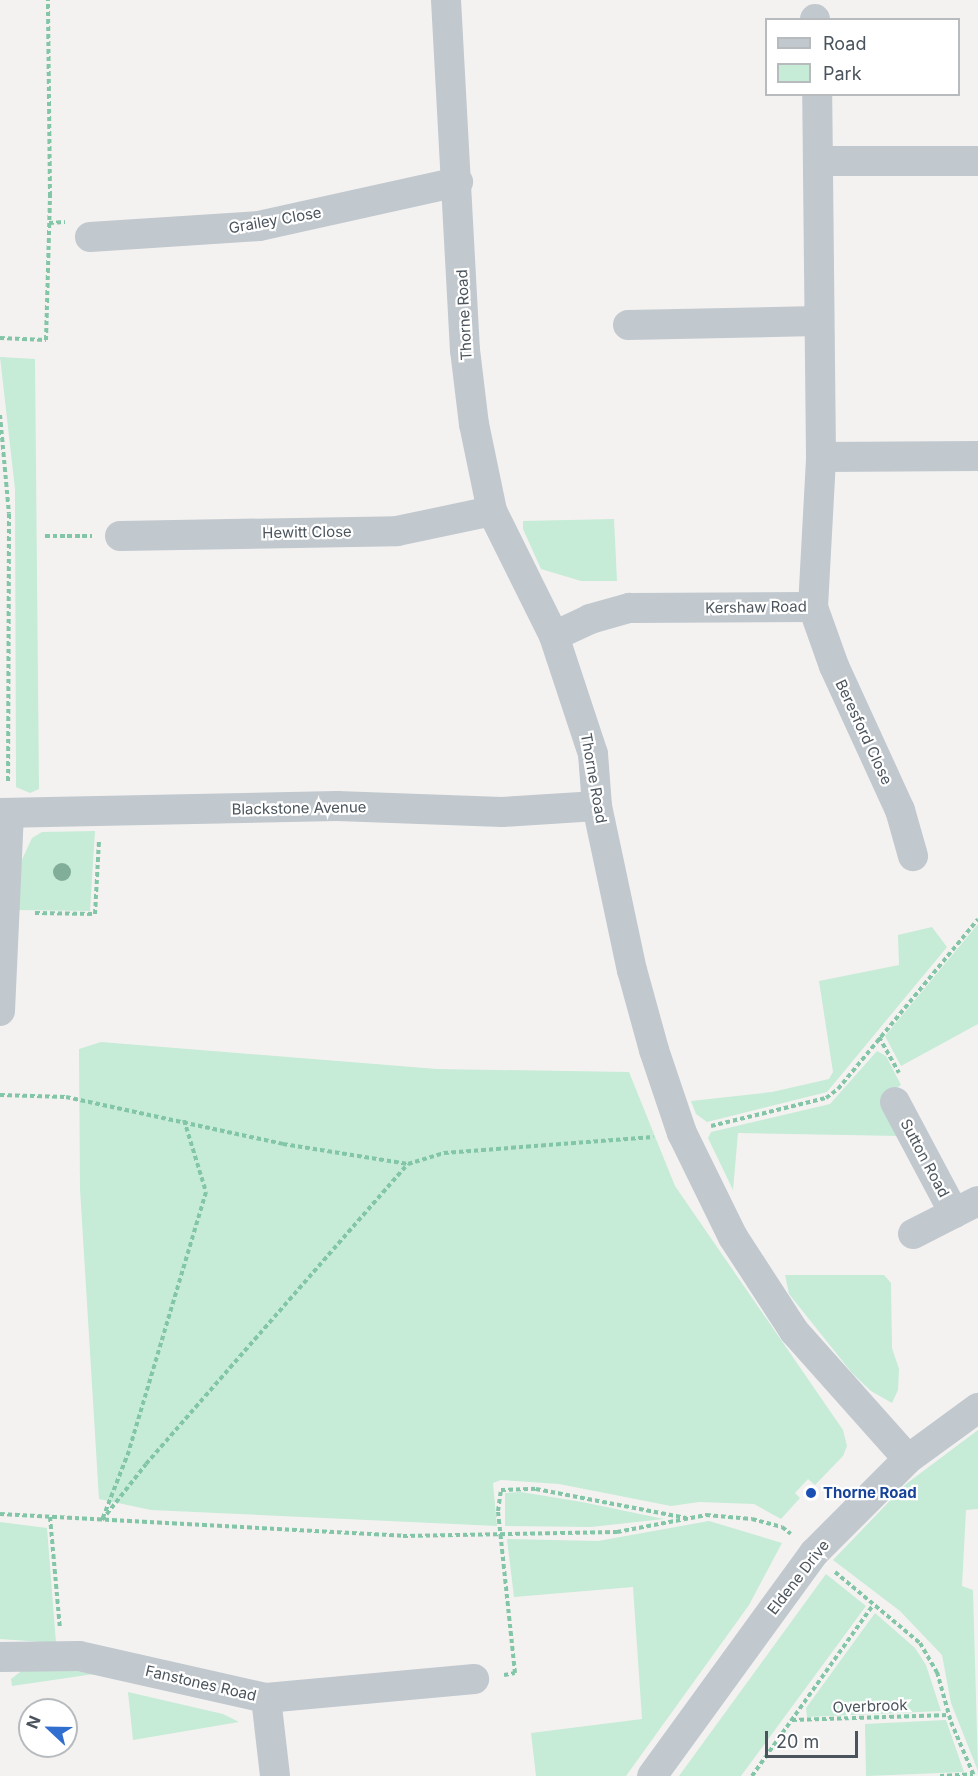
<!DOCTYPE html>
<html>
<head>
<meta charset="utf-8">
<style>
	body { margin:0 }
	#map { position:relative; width:978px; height:1776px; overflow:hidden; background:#f3f2f1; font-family:Inter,sans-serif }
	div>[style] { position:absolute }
	.green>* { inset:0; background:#c6ebd6 }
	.path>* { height:4px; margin-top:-2px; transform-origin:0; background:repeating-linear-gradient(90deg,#82c5a7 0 4.5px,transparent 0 7.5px) }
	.minor>* { height:30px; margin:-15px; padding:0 15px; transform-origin:15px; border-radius:15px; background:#c1c8ce }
	.trees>* { width:18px; height:18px; margin:-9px; border-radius:50%; background:#81ae98 }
	.dots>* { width:16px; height:16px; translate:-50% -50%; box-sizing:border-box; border:3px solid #fff; border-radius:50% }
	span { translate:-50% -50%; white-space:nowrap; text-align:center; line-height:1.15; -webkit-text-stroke:4.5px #fff; paint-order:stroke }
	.street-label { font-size:15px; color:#4b545c }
	.transit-label { font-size:15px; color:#164399; font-weight:700 }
	.left { translate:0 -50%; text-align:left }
	.legend { position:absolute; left:765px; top:18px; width:195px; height:78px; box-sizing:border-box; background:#fff; border:2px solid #b7bbbe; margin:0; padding:8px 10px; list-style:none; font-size:18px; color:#4b545c }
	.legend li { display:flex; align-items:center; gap:12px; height:30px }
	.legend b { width:30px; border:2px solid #b7bbbe }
	.north { position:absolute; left:18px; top:1698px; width:60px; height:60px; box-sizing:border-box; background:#fff; border:2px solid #b7bbbe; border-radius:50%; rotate:292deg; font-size:16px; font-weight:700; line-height:24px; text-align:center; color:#4b545c }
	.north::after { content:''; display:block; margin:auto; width:21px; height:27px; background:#306ecf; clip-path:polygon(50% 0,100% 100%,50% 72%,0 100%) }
	.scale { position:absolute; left:765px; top:1731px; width:93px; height:27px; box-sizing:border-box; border:3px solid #4b545c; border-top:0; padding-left:8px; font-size:18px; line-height:21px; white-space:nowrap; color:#4b545c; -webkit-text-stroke:4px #fff; paint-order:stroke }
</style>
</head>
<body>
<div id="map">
	<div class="green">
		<div style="clip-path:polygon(0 357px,35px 359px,39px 789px,30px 793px,16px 787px,15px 489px)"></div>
		<div style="clip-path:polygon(614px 519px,617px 581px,581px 581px,541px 569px,523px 529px,523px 521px)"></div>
		<div style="clip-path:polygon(95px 831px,90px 911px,15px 910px,18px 868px,32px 838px,42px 832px)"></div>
		<div style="clip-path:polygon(978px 924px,978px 1024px,901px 1066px,885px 1036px)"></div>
		<div style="clip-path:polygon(932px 927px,947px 947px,827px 1092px,707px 1122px,696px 1114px,691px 1101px,772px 1092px,829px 1079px,833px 1072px,819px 981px,899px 965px,898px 935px)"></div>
		<div style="clip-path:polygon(101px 1042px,437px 1069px,629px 1072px,675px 1186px,843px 1430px,847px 1446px,843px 1456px,815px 1485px,808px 1479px,795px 1493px,800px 1498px,781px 1519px,754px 1504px,699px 1502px,671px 1506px,559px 1484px,501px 1480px,493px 1483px,497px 1526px,151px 1510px,99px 1499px,80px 1189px,79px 1049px)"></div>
		<div style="clip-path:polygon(877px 1051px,886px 1056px,901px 1085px,882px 1097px,901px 1136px,738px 1133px,733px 1190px,708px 1138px,711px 1132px,830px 1104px)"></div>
		<div style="clip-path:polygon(785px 1275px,884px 1275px,891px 1283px,892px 1348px,899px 1369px,898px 1390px,892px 1403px,871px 1391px,852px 1373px,789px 1294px)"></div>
		<div style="clip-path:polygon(978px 1430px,978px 1509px,966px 1510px,962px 1586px,973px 1590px,978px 1771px,951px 1703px,942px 1655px,900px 1611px,833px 1560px,906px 1484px)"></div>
		<div style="clip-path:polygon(521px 1492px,582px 1502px,664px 1519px,591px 1527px,505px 1526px,505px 1493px)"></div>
		<div style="clip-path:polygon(709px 1521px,782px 1543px,749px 1605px,626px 1776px,536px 1776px,531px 1733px,642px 1719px,633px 1587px,514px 1597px,507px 1539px,598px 1541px)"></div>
		<div style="clip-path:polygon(0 1522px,47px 1528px,56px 1643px,0 1639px)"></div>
		<div style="clip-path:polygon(826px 1574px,866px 1606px,741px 1776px,679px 1776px)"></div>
		<div style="clip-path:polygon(875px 1613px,915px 1648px,926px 1665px,941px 1711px,807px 1717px,806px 1708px)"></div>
		<div style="clip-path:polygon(24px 1669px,64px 1669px,94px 1674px,12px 1686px,11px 1679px)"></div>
		<div style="clip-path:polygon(128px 1692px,223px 1714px,239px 1722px,133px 1740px)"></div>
		<div style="clip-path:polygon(946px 1720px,964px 1772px,866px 1776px,865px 1724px)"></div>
	</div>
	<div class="path">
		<div style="left:49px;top:223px;width:16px;rotate:-4deg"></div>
		<div style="left:0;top:338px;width:46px;rotate:2.5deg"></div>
		<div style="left:46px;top:340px;width:144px;rotate:-88.4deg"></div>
		<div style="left:50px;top:196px;width:196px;rotate:-90.6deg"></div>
		<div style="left:0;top:415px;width:99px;rotate:84.8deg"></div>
		<div style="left:9px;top:514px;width:269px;rotate:90.2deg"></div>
		<div style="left:45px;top:536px;width:47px"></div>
		<div style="left:35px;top:913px;width:60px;rotate:1deg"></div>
		<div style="left:95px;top:914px;width:73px;rotate:-86.9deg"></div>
		<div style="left:879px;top:1037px;width:41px;rotate:60.9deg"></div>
		<div style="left:0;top:1095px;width:66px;rotate:1.7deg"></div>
		<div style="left:66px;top:1097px;width:222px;rotate:12.2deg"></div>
		<div style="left:283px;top:1144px;width:127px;rotate:9.1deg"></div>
		<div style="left:184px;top:1120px;width:75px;rotate:73deg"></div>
		<div style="left:206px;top:1192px;width:270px;rotate:106.6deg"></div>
		<div style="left:129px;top:1451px;width:74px;rotate:111.4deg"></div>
		<div style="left:102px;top:1520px;width:71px;rotate:-51.8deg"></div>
		<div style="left:146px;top:1464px;width:398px;rotate:-48.9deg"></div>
		<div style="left:408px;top:1164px;width:38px;rotate:-17deg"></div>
		<div style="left:444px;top:1153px;width:210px;rotate:-4.4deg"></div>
		<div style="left:711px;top:1126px;width:118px;rotate:-13.7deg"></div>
		<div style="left:826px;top:1098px;width:15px;rotate:-37deg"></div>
		<div style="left:838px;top:1089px;width:220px;rotate:-50.5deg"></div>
		<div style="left:0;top:1514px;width:404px;rotate:3.1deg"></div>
		<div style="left:403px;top:1536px;width:214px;rotate:-1.1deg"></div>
		<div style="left:617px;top:1532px;width:91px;rotate:-10.8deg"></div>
		<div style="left:706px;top:1515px;width:46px;rotate:5deg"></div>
		<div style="left:752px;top:1519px;width:31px;rotate:15deg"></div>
		<div style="left:782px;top:1527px;width:11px;rotate:38deg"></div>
		<div style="left:50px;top:1517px;width:111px;rotate:84.9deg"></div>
		<div style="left:835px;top:1572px;width:111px;rotate:39.9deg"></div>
		<div style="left:920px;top:1643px;width:34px;rotate:60deg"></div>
		<div style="left:937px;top:1672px;width:52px;rotate:74.4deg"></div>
		<div style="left:951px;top:1722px;width:59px;rotate:66.9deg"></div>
		<div style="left:504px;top:1675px;width:11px;rotate:-10deg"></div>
		<div style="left:515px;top:1673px;width:163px;rotate:-96deg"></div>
		<div style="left:498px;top:1511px;width:21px;rotate:-82deg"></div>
		<div style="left:501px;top:1490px;width:35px;rotate:-2deg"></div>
		<div style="left:536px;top:1489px;width:153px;rotate:10.9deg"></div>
		<div style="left:792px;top:1720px;width:157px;rotate:-1.8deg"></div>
		<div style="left:752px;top:1776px;width:209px;rotate:-54.7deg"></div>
		<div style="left:940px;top:1776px;width:33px;rotate:-3deg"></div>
	</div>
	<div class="minor">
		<div style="left:446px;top:0;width:351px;rotate:86.9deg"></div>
		<div style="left:465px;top:350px;width:75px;rotate:83.1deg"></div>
		<div style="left:474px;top:424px;width:89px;rotate:78.3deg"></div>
		<div style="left:492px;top:511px;width:140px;rotate:63.6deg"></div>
		<div style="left:554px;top:636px;width:124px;rotate:71.7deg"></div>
		<div style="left:593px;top:754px;width:52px;rotate:85.6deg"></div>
		<div style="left:597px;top:806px;width:168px;rotate:78deg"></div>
		<div style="left:632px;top:970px;width:83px;rotate:74.6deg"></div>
		<div style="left:654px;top:1050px;width:88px;rotate:71.4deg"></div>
		<div style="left:682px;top:1133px;width:116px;rotate:63.9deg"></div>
		<div style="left:733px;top:1237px;width:112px;rotate:57deg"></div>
		<div style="left:794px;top:1331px;width:171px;rotate:48.3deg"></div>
		<div style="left:815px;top:19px;width:1px;rotate:90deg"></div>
		<div style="left:818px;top:161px;width:160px"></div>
		<div style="left:90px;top:237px;width:169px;rotate:-3.7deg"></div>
		<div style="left:259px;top:226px;width:204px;rotate:-12.5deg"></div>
		<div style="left:628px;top:325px;width:190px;rotate:-1.2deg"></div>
		<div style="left:821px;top:457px;width:157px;rotate:-0.4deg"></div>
		<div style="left:120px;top:536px;width:277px;rotate:-1deg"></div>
		<div style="left:397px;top:531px;width:97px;rotate:-11.9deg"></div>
		<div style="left:813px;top:607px;width:63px;rotate:70.4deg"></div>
		<div style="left:834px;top:666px;width:158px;rotate:65.4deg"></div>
		<div style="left:900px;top:810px;width:48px;rotate:74.2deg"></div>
		<div style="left:554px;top:636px;width:40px;rotate:-25deg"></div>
		<div style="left:590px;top:619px;width:41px;rotate:-15.8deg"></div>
		<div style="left:629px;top:608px;width:184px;rotate:-0.3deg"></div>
		<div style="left:813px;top:607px;width:150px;rotate:-86.9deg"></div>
		<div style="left:821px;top:457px;width:363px;rotate:-90.6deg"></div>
		<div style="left:0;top:813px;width:337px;rotate:-1.2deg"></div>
		<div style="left:337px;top:806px;width:165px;rotate:2.1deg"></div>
		<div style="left:502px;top:812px;width:95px;rotate:-3.6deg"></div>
		<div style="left:0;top:1011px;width:197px;rotate:-87.4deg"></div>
		<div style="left:895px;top:1102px;width:126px;rotate:62deg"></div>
		<div style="left:913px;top:1234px;width:73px;rotate:-26.9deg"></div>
		<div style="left:0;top:1657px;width:79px;rotate:-0.7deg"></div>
		<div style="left:79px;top:1656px;width:192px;rotate:12.7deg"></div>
		<div style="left:266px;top:1698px;width:209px;rotate:-5.2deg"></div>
		<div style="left:266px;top:1698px;width:79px;rotate:83.4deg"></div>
		<div style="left:652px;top:1776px;width:276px;rotate:-54deg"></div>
		<div style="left:814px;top:1553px;width:133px;rotate:-45deg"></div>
		<div style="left:908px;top:1459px;width:87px;rotate:-36.1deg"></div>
	</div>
	<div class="trees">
		<div style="left:62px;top:872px"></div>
	</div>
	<div class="dots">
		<div style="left:811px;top:1493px;background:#1a4fb4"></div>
	</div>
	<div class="street-label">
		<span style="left:275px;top:220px;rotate:-10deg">Grailey Close</span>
		<span style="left:464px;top:315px;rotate:-93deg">Thorne Road</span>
		<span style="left:307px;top:532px;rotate:-1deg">Hewitt Close</span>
		<span style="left:756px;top:607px;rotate:-1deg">Kershaw Road</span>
		<span style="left:864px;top:732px;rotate:65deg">Beresford Close</span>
		<span style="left:594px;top:778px;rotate:80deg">Thorne Road</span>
		<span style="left:299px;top:808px;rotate:-1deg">Blackstone Avenue</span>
		<span style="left:925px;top:1158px;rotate:62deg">Sutton Road</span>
		<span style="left:798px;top:1577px;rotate:-52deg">Eldene Drive</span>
		<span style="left:201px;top:1683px;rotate:13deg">Fanstones Road</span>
		<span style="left:870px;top:1706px;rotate:-2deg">Overbrook</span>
	</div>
	<div class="transit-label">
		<span class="left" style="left:823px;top:1493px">Thorne Road</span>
	</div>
	<ul class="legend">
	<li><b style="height:8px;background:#c1c8ce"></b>Road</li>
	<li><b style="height:16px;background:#c6ebd6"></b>Park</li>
	</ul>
	<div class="north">N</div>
	<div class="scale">20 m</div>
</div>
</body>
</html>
